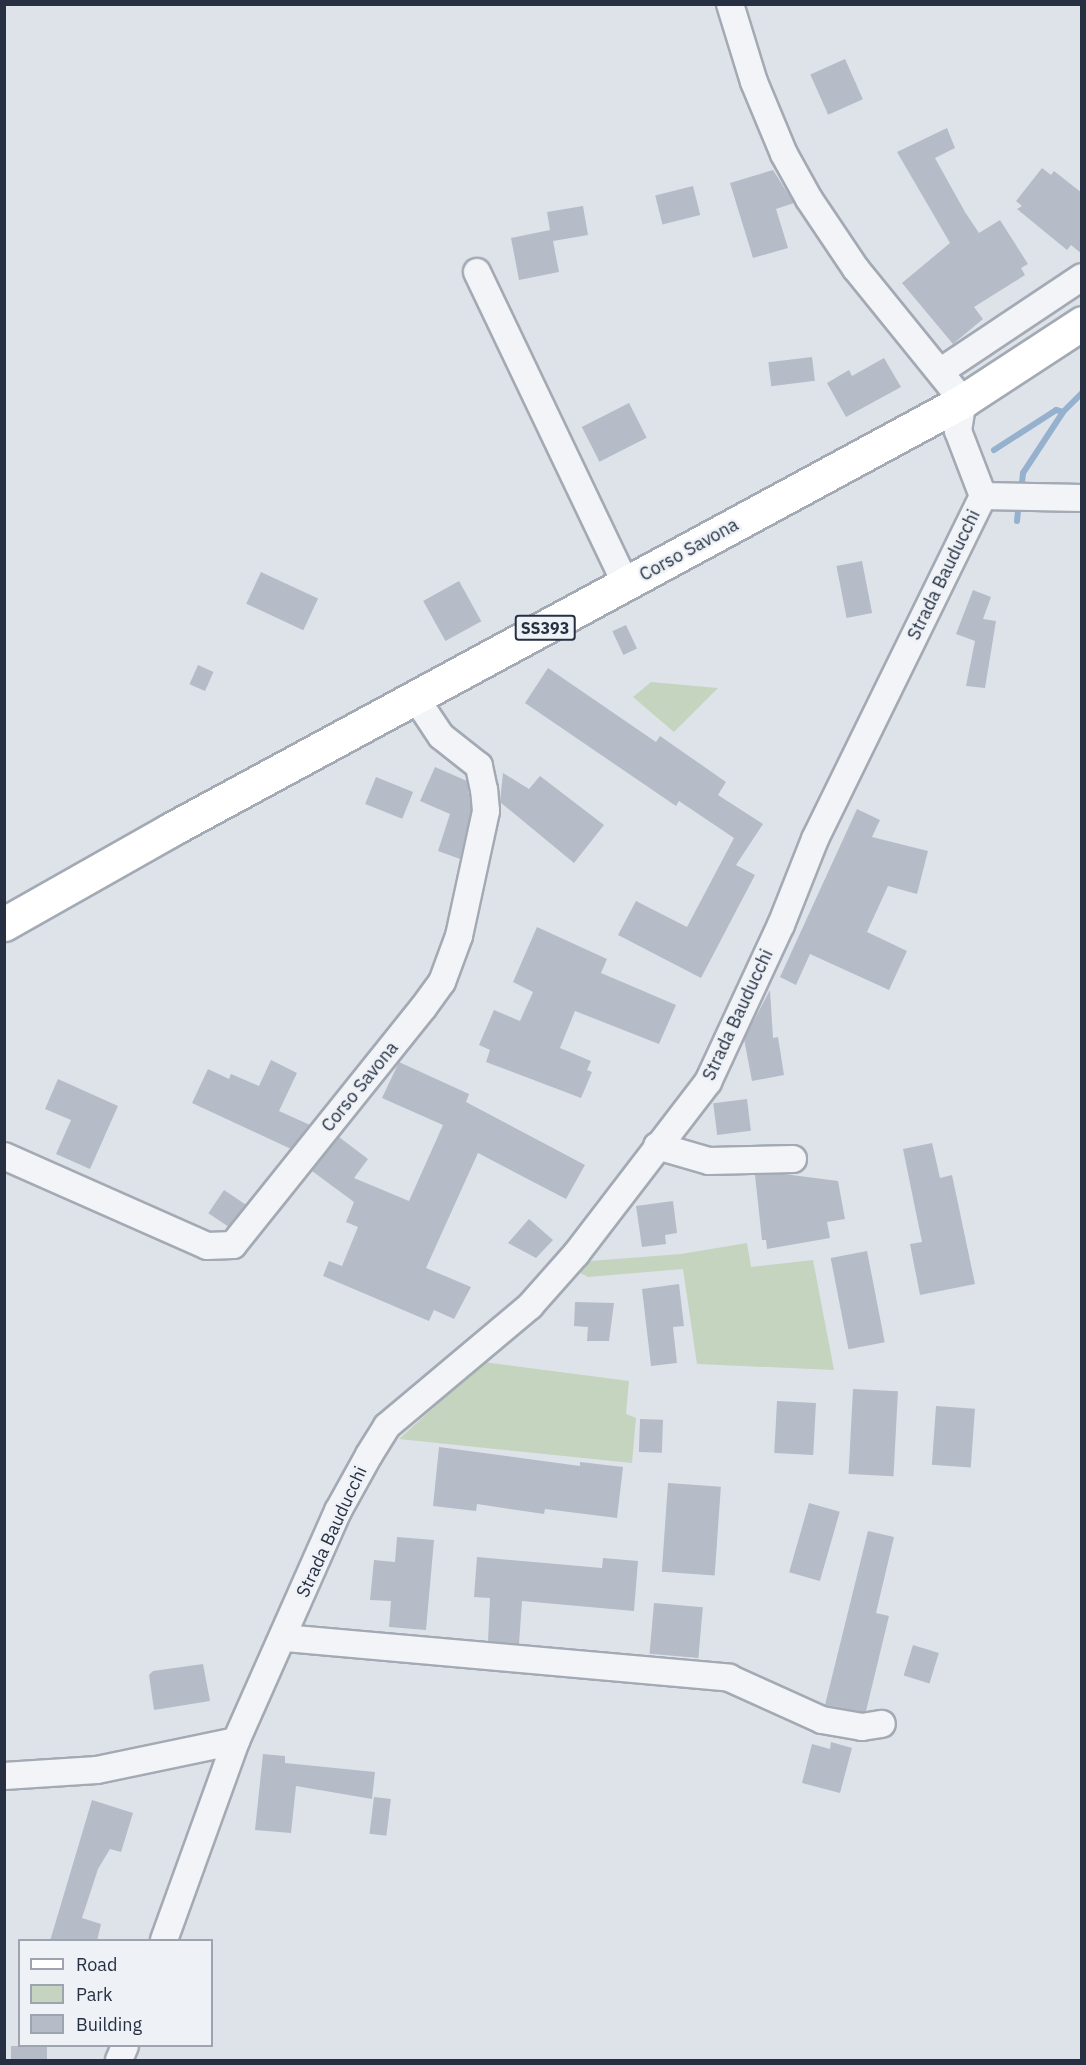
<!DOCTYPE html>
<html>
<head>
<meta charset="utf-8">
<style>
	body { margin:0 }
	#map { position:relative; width:1086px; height:2065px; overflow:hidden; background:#dee3ea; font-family:"IBM Plex Sans",sans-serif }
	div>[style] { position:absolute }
	.green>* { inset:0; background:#c4d4bf }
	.stream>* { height:6px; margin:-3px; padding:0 3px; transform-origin:3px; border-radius:3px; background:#95b1ce }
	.building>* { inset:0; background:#b5bcc7; transform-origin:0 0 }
	.roads { filter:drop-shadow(2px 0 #a3aab4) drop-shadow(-2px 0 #a3aab4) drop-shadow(0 2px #a3aab4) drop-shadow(0 -2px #a3aab4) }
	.minor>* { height:26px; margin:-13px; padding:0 13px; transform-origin:13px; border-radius:13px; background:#f2f4f7 }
	.major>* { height:33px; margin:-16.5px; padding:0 16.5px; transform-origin:16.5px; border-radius:16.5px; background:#fff }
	span { translate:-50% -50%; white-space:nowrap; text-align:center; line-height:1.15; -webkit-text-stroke:5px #eef2f7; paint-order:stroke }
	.shield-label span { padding:2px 4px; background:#eef2f7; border:2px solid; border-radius:4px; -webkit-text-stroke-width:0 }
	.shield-label { font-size:16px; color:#263042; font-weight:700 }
	.street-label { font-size:18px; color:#263042 }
	.frame { position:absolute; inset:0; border:6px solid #263042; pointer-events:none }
	.legend { position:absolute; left:18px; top:1939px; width:195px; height:108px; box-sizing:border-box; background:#eef2f7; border:2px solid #9ea4af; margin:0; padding:8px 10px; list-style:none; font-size:18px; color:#263042 }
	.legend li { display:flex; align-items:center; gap:12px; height:30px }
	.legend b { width:30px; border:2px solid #9ea4af }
</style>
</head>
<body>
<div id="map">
	<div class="green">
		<div style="clip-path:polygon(651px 682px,718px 688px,674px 732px,633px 697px)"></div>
		<div style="clip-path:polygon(747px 1243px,751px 1267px,813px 1260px,834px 1370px,697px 1364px,683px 1269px,588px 1277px,580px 1273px,590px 1261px,681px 1254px)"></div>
		<div style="clip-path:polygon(484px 1362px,629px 1381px,626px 1414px,636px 1418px,632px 1463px,399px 1439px)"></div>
	</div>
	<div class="stream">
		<div style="left:994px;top:450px;width:74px;rotate:-32.8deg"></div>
		<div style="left:1056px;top:410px;width:7px;rotate:16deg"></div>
		<div style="left:1021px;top:490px;width:17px;rotate:-83deg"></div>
		<div style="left:1023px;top:473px;width:73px;rotate:-56.7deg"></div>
		<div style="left:1063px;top:412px;width:27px;rotate:-45deg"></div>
		<div style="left:1017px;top:521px;width:18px;rotate:-84deg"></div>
	</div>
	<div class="building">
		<div style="left:845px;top:59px;width:44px;height:38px;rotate:66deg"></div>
		<div style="clip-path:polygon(947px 128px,955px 148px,935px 158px,965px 212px,979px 233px,1000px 220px,1028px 264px,1021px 268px,1025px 275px,974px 307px,983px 319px,953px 344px,902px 283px,950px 243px,897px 152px)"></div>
		<div style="clip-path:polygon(1042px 168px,1051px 175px,1054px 171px,1082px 193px,1082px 254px,1071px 245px,1067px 250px,1017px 209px,1022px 206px,1016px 201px)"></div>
		<div style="clip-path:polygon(773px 170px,794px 203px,776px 209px,788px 248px,753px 258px,730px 183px)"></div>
		<div style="left:693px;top:186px;width:30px;height:39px;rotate:76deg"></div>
		<div style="clip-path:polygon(583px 206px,588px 235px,553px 241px,559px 272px,519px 280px,511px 238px,550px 230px,547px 212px)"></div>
		<div style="left:812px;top:357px;width:24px;height:44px;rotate:83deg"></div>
		<div style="clip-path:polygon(884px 358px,901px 387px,846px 417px,827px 383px,849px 370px,852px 376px)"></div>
		<div style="left:629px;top:403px;width:39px;height:53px;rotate:63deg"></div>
		<div style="left:862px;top:561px;width:53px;height:26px;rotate:79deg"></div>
		<div style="left:261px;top:572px;width:63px;height:35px;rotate:25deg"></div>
		<div style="left:459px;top:581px;width:46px;height:41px;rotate:61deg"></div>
		<div style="clip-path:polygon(973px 590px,991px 597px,983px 619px,996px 621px,985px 688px,966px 686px,975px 641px,956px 634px)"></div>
		<div style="left:626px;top:625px;width:26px;height:15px;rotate:65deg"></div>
		<div style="left:198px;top:665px;width:17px;height:21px;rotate:24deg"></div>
		<div style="clip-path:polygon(548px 668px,656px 742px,660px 736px,726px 782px,718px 795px,763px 824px,736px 865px,755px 875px,701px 978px,618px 935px,636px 901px,687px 927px,734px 838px,679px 801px,676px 806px,525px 703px)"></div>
		<div style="clip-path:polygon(435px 767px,467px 781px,471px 810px,460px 859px,438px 851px,450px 814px,420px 801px)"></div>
		<div style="clip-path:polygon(503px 773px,529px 789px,540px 776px,604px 825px,574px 863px,500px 802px)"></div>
		<div style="left:376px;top:777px;width:40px;height:29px;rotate:22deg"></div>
		<div style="clip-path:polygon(857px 809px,880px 820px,872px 837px,928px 851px,917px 894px,888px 886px,867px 932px,907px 951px,889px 990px,810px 954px,796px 985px,780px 977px)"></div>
		<div style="clip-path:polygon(537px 927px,607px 959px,601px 973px,676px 1005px,659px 1044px,575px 1011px,560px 1048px,591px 1061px,587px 1070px,592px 1072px,581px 1098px,486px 1062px,490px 1050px,479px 1045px,494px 1010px,520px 1021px,533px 992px,513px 982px)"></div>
		<div style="clip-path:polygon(770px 990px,773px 1038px,778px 1037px,784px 1075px,752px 1081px,744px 1039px)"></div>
		<div style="clip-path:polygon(271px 1060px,297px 1073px,279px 1111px,310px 1125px,291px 1149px,192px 1103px,208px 1069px,229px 1079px,231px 1074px,259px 1086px)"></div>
		<div style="clip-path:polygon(399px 1062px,469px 1094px,466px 1102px,585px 1165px,566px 1199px,478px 1153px,426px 1268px,471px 1287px,454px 1319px,434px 1310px,429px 1321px,323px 1276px,329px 1261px,342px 1266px,358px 1227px,346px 1222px,354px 1202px,312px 1171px,339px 1137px,368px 1159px,354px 1178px,409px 1201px,443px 1125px,382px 1098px)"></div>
		<div style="clip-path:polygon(58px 1079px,118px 1106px,90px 1169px,56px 1154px,71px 1120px,45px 1109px)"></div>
		<div style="left:747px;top:1099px;width:32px;height:34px;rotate:83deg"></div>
		<div style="clip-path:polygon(932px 1143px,940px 1178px,952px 1175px,975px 1284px,920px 1295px,910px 1244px,922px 1242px,903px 1149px)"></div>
		<div style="clip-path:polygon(784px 1174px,838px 1181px,845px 1219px,827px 1222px,830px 1238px,767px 1249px,766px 1240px,762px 1240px,755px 1175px)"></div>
		<div style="left:224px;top:1190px;width:27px;height:28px;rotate:34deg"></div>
		<div style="clip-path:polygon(673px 1201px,677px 1233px,665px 1235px,666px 1244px,642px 1247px,636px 1206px)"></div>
		<div style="clip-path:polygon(529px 1219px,553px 1240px,536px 1258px,508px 1243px)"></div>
		<div style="left:867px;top:1251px;width:93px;height:37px;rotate:79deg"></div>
		<div style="clip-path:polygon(679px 1284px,684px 1326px,673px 1327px,677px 1363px,651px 1366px,642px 1289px)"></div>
		<div style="clip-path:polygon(575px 1302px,614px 1303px,609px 1341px,587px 1341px,588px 1327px,574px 1326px)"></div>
		<div style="left:853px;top:1389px;width:45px;height:85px;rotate:3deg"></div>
		<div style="left:777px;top:1401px;width:39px;height:52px;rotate:3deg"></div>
		<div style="left:936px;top:1406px;width:39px;height:59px;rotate:4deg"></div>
		<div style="left:640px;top:1419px;width:23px;height:33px;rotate:2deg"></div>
		<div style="clip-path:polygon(439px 1447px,580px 1466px,580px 1462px,623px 1467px,617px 1518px,545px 1509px,544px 1514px,477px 1504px,476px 1511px,433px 1506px)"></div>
		<div style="left:668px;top:1483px;width:53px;height:89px;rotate:4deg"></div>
		<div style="left:809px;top:1503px;width:32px;height:72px;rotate:16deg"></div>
		<div style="clip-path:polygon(868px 1531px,894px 1537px,876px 1613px,889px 1616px,866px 1711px,862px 1712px,825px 1705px)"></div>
		<div style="clip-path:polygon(397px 1537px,434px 1540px,426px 1630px,389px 1627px,391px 1601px,370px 1600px,374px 1560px,395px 1562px)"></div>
		<div style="clip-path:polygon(477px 1557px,602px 1568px,603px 1558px,638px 1561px,634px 1611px,522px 1601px,519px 1644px,488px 1641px,490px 1598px,474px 1597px)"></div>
		<div style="left:654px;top:1603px;width:49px;height:51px;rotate:5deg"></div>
		<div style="left:913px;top:1645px;width:27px;height:32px;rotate:17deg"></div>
		<div style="clip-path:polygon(203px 1664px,210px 1701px,154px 1710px,149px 1675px,153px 1671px)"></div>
		<div style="clip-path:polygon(831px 1742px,852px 1748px,840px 1793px,802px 1783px,812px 1744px,830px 1749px)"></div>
		<div style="clip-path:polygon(263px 1754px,285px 1756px,285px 1763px,375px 1772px,372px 1799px,296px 1786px,291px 1833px,255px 1830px)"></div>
		<div style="left:374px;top:1797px;width:17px;height:37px;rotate:7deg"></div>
		<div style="clip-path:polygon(92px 1800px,133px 1813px,121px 1852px,110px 1849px,98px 1869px,82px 1918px,101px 1924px,97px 1941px,50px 1941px)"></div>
		<div style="left:11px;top:2046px;width:36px;height:14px"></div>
	</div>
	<div class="roads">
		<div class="minor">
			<div style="left:477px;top:272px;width:346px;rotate:64.5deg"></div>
			<div style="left:941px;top:371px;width:169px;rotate:-33.7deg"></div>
			<div style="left:983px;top:496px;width:99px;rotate:1.2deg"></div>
			<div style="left:657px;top:1146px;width:54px;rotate:16.1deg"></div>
			<div style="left:709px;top:1161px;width:84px;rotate:-1.4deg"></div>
			<div style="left:4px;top:1156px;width:222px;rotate:23.9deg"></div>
			<div style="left:207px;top:1246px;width:26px;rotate:-2deg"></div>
			<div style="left:233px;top:1245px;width:304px;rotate:-51.3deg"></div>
			<div style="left:423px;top:1008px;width:32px;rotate:-54deg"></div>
			<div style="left:442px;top:982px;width:49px;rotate:-69.7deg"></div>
			<div style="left:459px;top:936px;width:128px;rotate:-77.8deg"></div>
			<div style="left:486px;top:811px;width:21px;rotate:-95deg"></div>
			<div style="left:484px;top:790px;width:25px;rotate:-102deg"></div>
			<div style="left:479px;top:766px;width:48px;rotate:-141.7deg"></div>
			<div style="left:441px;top:736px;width:47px;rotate:-123.7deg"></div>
			<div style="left:285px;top:1638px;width:446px;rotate:5.1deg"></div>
			<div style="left:729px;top:1678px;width:102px;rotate:24.3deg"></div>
			<div style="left:822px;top:1720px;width:41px;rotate:9.9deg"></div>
			<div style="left:862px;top:1727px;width:20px;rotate:-9deg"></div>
			<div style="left:4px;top:1776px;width:93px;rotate:-3.7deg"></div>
			<div style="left:97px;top:1770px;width:142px;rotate:-11.8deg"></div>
			<div style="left:164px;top:1940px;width:212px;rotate:-70.1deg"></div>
			<div style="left:236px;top:1741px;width:252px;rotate:-66.1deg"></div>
			<div style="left:338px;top:1511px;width:64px;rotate:-61deg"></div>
			<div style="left:369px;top:1455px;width:34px;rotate:-58deg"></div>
			<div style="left:387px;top:1426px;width:187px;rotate:-40deg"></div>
			<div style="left:530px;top:1306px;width:69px;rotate:-48.5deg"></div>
			<div style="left:576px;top:1254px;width:217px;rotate:-52.5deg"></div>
			<div style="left:708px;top:1082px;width:173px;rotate:-65.1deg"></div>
			<div style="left:781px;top:925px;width:92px;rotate:-68.4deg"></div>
			<div style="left:815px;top:839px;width:382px;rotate:-63.9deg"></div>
			<div style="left:983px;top:496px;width:70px;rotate:-111deg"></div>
			<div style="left:958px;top:431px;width:30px;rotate:-81deg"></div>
			<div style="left:963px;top:401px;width:170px;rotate:-129deg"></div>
			<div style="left:856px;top:269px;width:84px;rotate:-123.9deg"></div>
			<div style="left:809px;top:199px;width:51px;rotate:-119.1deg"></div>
			<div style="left:784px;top:154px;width:78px;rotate:-112.6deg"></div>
			<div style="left:754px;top:82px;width:82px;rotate:-107.1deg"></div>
			<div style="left:119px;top:2060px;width:15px;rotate:-67deg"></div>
		</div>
		<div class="major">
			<div style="left:4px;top:924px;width:191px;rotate:-29.5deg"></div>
			<div style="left:170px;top:830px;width:902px;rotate:-28.41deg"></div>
			<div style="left:963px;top:401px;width:142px;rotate:-33.2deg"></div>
		</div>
	</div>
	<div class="shield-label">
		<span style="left:545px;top:628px">SS393</span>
	</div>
	<div class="street-label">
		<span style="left:689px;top:550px;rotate:-29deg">Corso Savona</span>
		<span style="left:944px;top:575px;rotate:-64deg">Strada Bauducchi</span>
		<span style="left:738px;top:1015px;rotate:-65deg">Strada Bauducchi</span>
		<span style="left:360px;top:1087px;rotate:-51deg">Corso Savona</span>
		<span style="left:332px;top:1532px;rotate:-65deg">Strada Bauducchi</span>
	</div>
	<div class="frame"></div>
	<ul class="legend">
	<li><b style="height:8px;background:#fff"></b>Road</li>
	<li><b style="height:16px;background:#c4d4bf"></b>Park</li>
	<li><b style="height:16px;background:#b5bcc7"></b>Building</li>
	</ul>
</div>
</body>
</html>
